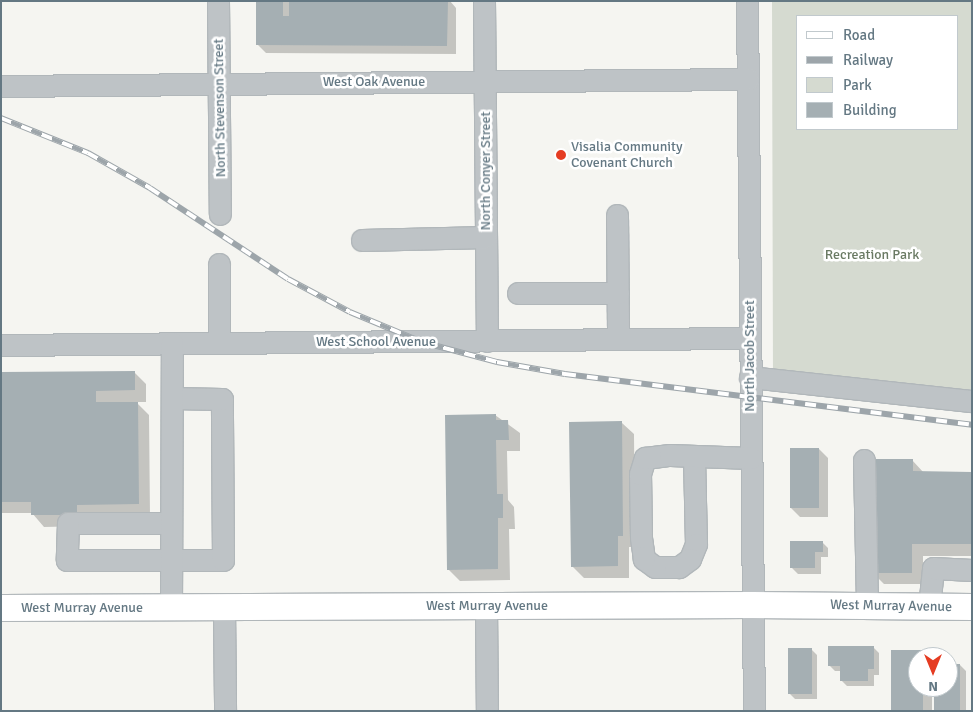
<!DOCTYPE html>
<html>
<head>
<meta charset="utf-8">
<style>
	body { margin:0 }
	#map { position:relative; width:973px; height:712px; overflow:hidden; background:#f5f5f1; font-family:Signika,sans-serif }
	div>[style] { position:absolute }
	.green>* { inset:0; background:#d5dad0 }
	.shadow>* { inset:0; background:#0003 }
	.building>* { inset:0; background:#a5afb3; transform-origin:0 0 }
	.roads { filter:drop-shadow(1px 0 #b1b7ba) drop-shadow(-1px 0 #b1b7ba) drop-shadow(0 1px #b1b7ba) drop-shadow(0 -1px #b1b7ba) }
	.minor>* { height:21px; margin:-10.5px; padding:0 10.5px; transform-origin:10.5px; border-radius:10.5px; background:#bec3c6 }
	.major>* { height:26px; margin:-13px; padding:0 13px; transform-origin:13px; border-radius:13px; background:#fff }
	.rail>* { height:5.5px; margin-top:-2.75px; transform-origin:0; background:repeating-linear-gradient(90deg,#fff 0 11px,#9da5aa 0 22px); box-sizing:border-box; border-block:1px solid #9da5aa }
	.dots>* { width:14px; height:14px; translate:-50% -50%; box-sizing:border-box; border:2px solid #fff; border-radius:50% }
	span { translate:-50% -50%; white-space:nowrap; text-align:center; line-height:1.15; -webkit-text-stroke:5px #fff; paint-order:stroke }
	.street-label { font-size:14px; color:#647883 }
	.poi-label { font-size:14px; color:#647883 }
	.left { translate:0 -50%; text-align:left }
	.park-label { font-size:14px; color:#6a7a63 }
	.frame { position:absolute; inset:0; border:2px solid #647883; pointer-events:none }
	.legend { position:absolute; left:796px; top:15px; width:162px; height:115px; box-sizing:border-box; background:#fff; border:1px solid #c1c9cd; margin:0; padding:6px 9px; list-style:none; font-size:15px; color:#647883 }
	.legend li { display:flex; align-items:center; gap:10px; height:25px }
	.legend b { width:25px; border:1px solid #c1c9cd }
	.north { position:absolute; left:908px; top:647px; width:50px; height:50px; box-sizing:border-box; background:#fff; border:1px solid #c1c9cd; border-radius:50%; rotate:180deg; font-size:14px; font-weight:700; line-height:20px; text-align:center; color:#647883 }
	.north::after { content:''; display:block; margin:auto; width:18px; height:22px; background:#e53c22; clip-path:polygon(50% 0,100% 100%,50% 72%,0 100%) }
</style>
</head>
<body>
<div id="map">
	<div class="green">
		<div style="clip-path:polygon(evenodd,772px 1px,972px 1px,972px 411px,773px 381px,772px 1px,797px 16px,957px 16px,957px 129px,797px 129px,797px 16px)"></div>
	</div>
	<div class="shadow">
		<div style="clip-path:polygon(257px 1px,450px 1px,456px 8px,456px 54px,266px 53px,257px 44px)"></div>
		<div style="clip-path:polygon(134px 372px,146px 384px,146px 402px,136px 402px,149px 415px,150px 515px,88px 526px,44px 527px,32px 513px,1px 513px,1px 373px)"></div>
		<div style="clip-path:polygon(495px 415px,520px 433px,520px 451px,507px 451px,508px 500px,514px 507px,515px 529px,509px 529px,510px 580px,460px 581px,448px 569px)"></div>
		<div style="clip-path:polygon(622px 423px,634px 434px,635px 547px,629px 547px,629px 578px,584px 578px,572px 566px)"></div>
		<div style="clip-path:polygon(819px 449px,828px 458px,828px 517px,800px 517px,791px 508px)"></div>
		<div style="clip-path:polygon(912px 460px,924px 473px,972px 473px,972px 556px,923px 556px,923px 584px,884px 584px,872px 572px)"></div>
		<div style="clip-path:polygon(822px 542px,828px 548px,828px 557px,821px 557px,821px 574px,798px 574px,792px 568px)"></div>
		<div style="clip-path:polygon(873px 647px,879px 653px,879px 675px,874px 675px,874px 686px,847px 686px,841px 680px,841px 671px,835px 671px,829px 665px)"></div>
		<div style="clip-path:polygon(811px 649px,817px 655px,817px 699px,795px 699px,789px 693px)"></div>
		<div style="clip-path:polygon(892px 651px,923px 651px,929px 657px,918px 657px,918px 687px,932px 687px,932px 711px,892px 711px)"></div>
		<div style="clip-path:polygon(948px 665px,960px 665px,966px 671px,966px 711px,935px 711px,935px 687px,948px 687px)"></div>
	</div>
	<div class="building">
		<div style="clip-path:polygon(256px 1px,283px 1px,283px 16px,289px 16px,289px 2px,448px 1px,447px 46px,256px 45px)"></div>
		<div style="clip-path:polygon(135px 371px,135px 390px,96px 391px,96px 402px,138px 402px,139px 504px,77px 505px,77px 515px,31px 515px,31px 502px,1px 502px,1px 372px)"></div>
		<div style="clip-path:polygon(496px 414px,496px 420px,508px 420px,509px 440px,496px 440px,497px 494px,503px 494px,503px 518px,498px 518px,498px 569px,447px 570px,445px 415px)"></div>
		<div style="clip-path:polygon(622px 421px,623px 536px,618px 536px,618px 566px,571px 567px,569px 422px)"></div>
		<div style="left:790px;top:448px;width:29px;height:60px"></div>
		<div style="clip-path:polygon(871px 459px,913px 459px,913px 471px,972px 472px,972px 544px,912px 544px,912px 573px,871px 573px)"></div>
		<div style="clip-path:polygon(790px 541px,823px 541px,823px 552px,815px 552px,815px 568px,790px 568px)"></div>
		<div style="clip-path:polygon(828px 646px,874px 646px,874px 669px,868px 669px,868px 681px,840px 681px,840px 666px,828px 666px)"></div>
		<div style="left:788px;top:648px;width:24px;height:46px"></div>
		<div style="clip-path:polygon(891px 650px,923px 650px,923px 657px,918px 657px,918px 687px,923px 687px,923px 711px,891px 711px)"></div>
		<div style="clip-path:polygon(948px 664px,960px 664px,960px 711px,934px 711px,934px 687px,948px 687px)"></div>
	</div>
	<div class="roads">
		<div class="minor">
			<div style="left:218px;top:1px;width:213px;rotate:89.5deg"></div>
			<div style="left:484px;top:1px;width:340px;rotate:89.5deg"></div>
			<div style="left:747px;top:1px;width:710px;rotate:89.44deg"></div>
			<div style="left:1px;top:86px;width:747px;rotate:-0.54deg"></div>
			<div style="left:617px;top:215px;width:124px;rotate:89.5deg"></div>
			<div style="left:362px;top:240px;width:124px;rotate:-1.4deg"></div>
			<div style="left:219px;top:264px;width:79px;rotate:90deg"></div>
			<div style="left:518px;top:293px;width:100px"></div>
			<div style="left:1px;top:345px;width:749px;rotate:-0.54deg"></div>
			<div style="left:750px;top:377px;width:223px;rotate:6.2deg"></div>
			<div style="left:694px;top:456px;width:88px;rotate:88.7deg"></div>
			<div style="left:696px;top:544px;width:16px;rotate:112deg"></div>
			<div style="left:690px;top:559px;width:14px;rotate:144deg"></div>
			<div style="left:679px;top:567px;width:24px;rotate:180deg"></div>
			<div style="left:655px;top:567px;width:14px;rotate:-144deg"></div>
			<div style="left:644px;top:559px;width:22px;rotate:-98deg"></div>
			<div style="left:641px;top:537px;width:63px;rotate:-90.9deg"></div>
			<div style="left:640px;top:474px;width:17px;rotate:-73deg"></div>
			<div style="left:645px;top:458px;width:25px;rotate:-7deg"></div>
			<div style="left:670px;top:455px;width:81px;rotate:2.1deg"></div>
			<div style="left:864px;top:460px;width:146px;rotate:88.8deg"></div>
			<div style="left:171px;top:523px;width:103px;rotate:180deg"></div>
			<div style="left:68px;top:523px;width:37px;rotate:92deg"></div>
			<div style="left:67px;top:560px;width:156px"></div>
			<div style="left:223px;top:560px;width:161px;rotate:-90.4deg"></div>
			<div style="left:222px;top:399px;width:50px;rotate:-178.9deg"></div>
			<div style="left:486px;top:606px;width:105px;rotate:89.5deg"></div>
			<div style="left:929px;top:607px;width:39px;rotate:-84deg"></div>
			<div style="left:933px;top:568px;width:39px;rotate:3deg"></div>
			<div style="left:171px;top:608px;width:265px;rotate:-89.8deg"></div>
			<div style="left:224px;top:608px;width:103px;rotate:89.4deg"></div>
		</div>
		<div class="major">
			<div style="left:1px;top:608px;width:751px;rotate:-0.23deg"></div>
			<div style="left:752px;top:605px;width:220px;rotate:0.5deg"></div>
		</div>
	</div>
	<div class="rail">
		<div style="left:1px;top:118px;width:94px;rotate:21.9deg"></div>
		<div style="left:88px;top:153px;width:71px;rotate:29.4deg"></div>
		<div style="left:150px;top:188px;width:165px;rotate:33.4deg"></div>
		<div style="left:288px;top:279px;width:70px;rotate:28deg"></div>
		<div style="left:350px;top:312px;width:78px;rotate:22.6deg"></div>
		<div style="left:422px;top:342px;width:78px;rotate:14.9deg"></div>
		<div style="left:497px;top:362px;width:69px;rotate:10deg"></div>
		<div style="left:565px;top:374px;width:410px;rotate:7.1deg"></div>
	</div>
	<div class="dots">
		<div style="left:561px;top:155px;background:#e53c22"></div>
	</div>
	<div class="street-label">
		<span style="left:374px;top:82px">West Oak Avenue</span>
		<span style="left:220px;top:108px;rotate:-91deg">North Stevenson Street</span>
		<span style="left:486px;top:171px;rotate:-90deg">North Conyer Street</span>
		<span style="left:376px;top:342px">West School Avenue</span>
		<span style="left:750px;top:356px;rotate:-90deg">North Jacob Street</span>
		<span style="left:487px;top:606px">West Murray Avenue</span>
		<span style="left:891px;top:606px;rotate:1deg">West Murray Avenue</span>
		<span style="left:82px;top:608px">West Murray Avenue</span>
	</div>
	<div class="poi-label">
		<span class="left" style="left:571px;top:155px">Visalia Community<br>Covenant Church</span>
	</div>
	<div class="park-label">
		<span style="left:872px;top:255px">Recreation Park</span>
	</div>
	<div class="frame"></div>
	<ul class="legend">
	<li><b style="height:6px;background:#fff"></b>Road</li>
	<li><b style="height:6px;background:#9da5aa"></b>Railway</li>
	<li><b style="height:14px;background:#d5dad0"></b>Park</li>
	<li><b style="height:14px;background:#a5afb3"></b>Building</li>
	</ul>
	<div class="north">N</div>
</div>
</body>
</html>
